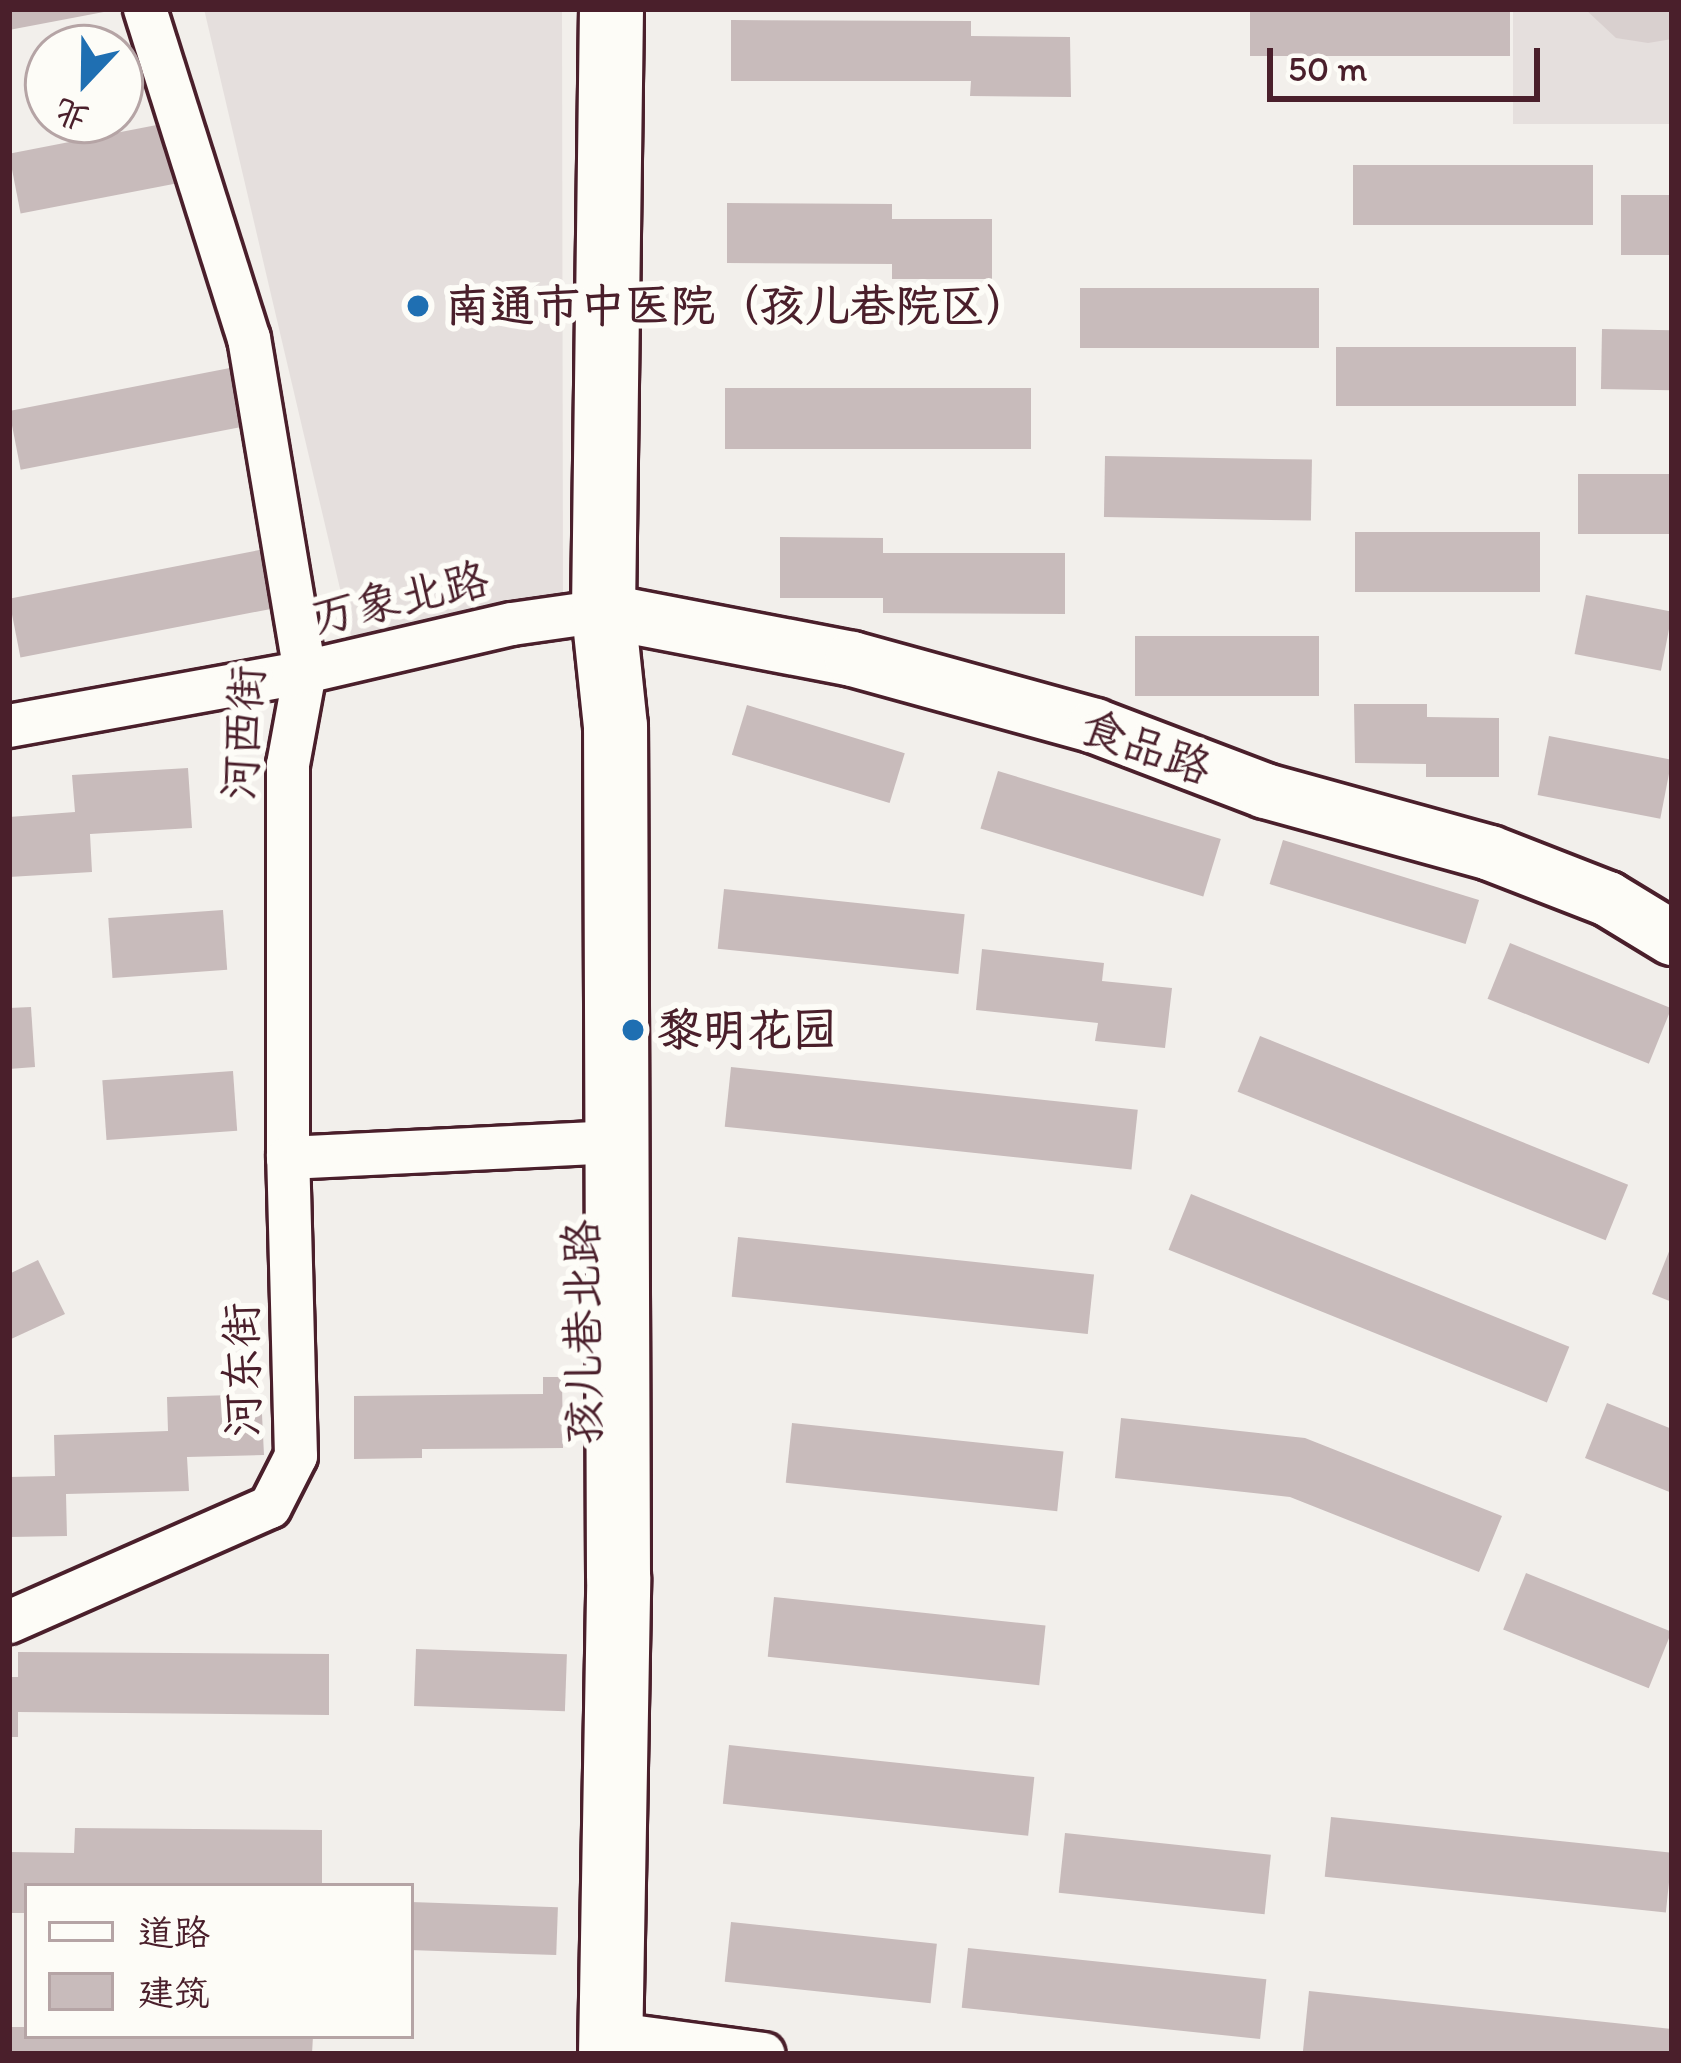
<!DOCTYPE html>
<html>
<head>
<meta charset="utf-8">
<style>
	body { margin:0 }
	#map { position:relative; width:1681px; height:2063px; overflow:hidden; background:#f2efeb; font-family:Itim,"LXGW WenKai TC",sans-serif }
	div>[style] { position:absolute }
	.built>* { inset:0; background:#e5dfdd; transform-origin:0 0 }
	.green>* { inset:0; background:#d9d0cf }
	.building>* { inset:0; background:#c8bbbb; transform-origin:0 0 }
	.roads { filter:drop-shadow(3px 0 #4a1f2b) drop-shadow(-3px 0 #4a1f2b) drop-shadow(0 3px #4a1f2b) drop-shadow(0 -3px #4a1f2b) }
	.minor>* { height:42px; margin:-21px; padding:0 21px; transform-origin:21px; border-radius:21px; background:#fdfcf7 }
	.tertiary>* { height:54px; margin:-27px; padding:0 27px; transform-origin:27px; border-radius:27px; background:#fdfcf7 }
	.secondary>* { height:63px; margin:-31.5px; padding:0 31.5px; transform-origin:31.5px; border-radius:31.5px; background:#fdfcf7 }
	.dots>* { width:33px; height:33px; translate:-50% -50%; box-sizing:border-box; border:6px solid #fdfcf7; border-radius:50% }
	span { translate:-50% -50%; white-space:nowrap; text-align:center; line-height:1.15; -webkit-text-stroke:12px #fdfcf7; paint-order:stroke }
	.poi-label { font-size:45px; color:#4a1f2b; font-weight:700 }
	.left { translate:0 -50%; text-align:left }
	.street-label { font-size:45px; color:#4a1f2b }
	.frame { position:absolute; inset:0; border:12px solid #4a1f2b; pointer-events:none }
	.legend { position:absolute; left:24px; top:1883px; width:390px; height:156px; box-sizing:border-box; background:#fdfcf7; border:3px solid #b5a4a5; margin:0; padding:15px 21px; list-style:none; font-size:36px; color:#4a1f2b }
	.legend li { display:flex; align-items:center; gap:24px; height:60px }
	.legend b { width:60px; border:3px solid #b5a4a5 }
	.north { position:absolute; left:24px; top:24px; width:120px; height:120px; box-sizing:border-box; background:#fdfcf7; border:3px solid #b5a4a5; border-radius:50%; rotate:202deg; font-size:33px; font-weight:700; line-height:48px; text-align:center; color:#4a1f2b }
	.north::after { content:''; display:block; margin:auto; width:42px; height:54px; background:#1f6fb2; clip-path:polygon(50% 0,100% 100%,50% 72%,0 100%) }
	.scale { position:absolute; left:1267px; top:48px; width:273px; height:54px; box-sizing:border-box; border:6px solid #4a1f2b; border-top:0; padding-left:15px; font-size:36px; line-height:42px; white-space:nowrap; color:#4a1f2b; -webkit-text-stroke:9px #fdfcf7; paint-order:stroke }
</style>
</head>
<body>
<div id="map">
	<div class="built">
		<div style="clip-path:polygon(204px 9px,562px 9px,563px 603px,353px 644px)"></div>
		<div style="left:1513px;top:9px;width:159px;height:115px"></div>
	</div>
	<div class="green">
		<div style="clip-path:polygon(1585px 9px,1672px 9px,1672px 39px,1648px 43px,1616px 38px)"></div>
	</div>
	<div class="building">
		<div style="clip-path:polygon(9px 9px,109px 9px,109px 11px,9px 30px)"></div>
		<div style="left:1250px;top:9px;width:260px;height:47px"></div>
		<div style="clip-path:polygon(731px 20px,971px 21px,971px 36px,1070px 37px,1071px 97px,970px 96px,971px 81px,731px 81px)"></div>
		<div style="left:167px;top:123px;width:61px;height:161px;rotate:79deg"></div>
		<div style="left:1353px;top:165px;width:240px;height:60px"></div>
		<div style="left:1621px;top:195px;width:51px;height:60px"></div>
		<div style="clip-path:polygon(727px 203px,892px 204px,892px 219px,992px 219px,992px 279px,892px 279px,892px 264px,727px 263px)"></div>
		<div style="left:1080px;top:288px;width:239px;height:60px"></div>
		<div style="left:1602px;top:329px;width:70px;height:60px;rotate:1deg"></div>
		<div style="left:1336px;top:347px;width:240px;height:59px"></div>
		<div style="left:235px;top:367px;width:60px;height:230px;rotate:79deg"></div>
		<div style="left:725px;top:388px;width:306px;height:61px"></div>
		<div style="left:1105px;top:456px;width:207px;height:61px;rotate:1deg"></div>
		<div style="left:1578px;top:474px;width:94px;height:60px"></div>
		<div style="left:1355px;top:532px;width:185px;height:60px"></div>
		<div style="clip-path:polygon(780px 537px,883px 538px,883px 553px,1065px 553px,1065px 614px,883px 613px,883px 598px,780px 598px)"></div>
		<div style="left:275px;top:547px;width:60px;height:271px;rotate:79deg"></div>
		<div style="left:1586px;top:595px;width:88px;height:60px;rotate:11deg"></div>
		<div style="left:1135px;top:636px;width:184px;height:60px"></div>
		<div style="clip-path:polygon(1354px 704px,1427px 704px,1427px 717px,1499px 718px,1499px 777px,1426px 777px,1426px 764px,1355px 763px)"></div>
		<div style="left:747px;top:705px;width:165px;height:52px;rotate:17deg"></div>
		<div style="left:1549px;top:736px;width:125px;height:60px;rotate:11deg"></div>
		<div style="clip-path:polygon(188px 768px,192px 828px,90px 834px,92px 872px,9px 877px,9px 817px,75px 812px,72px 775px)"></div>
		<div style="left:998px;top:771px;width:233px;height:60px;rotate:17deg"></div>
		<div style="left:1283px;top:840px;width:205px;height:46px;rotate:17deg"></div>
		<div style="left:724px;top:889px;width:242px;height:60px;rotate:6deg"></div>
		<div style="left:223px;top:910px;width:60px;height:115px;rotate:86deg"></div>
		<div style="left:1510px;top:943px;width:174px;height:60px;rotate:22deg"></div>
		<div style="clip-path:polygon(982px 949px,1104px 963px,1102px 981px,1172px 988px,1165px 1048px,1095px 1041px,1098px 1023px,976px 1010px)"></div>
		<div style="clip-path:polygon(31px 1007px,35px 1067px,9px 1069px,9px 1008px)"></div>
		<div style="left:1260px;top:1036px;width:397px;height:60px;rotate:22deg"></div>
		<div style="left:731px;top:1067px;width:409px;height:60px;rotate:6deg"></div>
		<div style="left:233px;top:1071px;width:60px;height:131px;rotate:86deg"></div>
		<div style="left:1191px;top:1194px;width:408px;height:60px;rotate:22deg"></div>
		<div style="left:738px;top:1237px;width:358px;height:60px;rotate:6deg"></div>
		<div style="clip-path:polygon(1672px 1244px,1672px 1302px,1652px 1294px)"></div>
		<div style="clip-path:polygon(38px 1260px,65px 1314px,9px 1340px,9px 1274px)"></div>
		<div style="clip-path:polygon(543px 1377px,562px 1377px,563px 1448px,422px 1449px,422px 1458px,354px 1459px,354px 1396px,543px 1394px)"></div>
		<div style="clip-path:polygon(261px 1394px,264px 1455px,187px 1457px,189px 1491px,66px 1494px,67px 1536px,9px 1537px,9px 1477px,55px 1476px,54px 1435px,168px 1431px,167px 1397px)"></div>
		<div style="clip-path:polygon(1607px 1403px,1672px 1429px,1672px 1493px,1585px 1458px)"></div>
		<div style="clip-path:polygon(1121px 1418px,1305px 1438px,1502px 1516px,1479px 1572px,1290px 1497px,1115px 1478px)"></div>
		<div style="left:792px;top:1423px;width:273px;height:60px;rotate:6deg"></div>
		<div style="left:1526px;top:1573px;width:157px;height:61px;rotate:22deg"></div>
		<div style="left:774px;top:1597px;width:273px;height:60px;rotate:6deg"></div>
		<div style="left:416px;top:1649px;width:151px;height:57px;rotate:2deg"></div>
		<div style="clip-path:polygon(18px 1652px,329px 1654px,329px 1715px,18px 1712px,18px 1737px,9px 1737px,9px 1677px,18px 1677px)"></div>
		<div style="left:729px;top:1745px;width:307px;height:59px;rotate:6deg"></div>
		<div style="left:1331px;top:1817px;width:343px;height:60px;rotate:6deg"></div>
		<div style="clip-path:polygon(75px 1828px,322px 1830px,322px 1886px,27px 1886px,27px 1913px,9px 1913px,9px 1852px,74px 1853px)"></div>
		<div style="left:1065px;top:1833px;width:207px;height:60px;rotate:6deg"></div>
		<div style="left:411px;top:1902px;width:147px;height:48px;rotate:2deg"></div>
		<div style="left:731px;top:1922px;width:207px;height:60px;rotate:6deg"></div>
		<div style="left:968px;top:1948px;width:300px;height:60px;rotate:6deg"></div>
		<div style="clip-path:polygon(1309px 1991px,1672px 2029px,1672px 2054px,1303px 2051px)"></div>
		<div style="clip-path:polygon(9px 2027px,27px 2027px,27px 2036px,313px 2036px,312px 2054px,9px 2054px)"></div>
	</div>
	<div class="roads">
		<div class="minor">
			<div style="left:145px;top:9px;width:345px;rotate:72.5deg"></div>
			<div style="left:249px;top:338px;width:339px;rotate:80.5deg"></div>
			<div style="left:305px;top:672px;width:95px;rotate:100.4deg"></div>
			<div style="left:288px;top:765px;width:393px;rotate:90deg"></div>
			<div style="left:288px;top:1158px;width:327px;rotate:-2.8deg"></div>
			<div style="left:9px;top:726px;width:301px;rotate:-10.3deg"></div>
			<div style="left:305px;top:672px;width:212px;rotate:-13.1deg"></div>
			<div style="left:512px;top:624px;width:92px;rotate:-8.1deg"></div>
			<div style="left:9px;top:1622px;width:285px;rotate:-23.8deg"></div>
			<div style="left:270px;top:1507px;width:57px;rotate:-63deg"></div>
			<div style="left:296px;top:1456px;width:298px;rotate:-91.5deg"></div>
			<div style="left:609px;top:2033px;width:156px;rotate:7.7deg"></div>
		</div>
		<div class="tertiary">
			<div style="left:603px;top:611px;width:254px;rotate:10.9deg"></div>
			<div style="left:852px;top:659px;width:252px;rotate:15.4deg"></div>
			<div style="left:1095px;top:726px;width:182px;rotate:20.9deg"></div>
			<div style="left:1265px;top:791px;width:233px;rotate:15.4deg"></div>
			<div style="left:1490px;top:853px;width:127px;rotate:21.3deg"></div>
			<div style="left:1608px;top:899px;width:75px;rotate:31.4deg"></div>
		</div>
		<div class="secondary">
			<div style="left:610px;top:2054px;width:477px;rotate:-89deg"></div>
			<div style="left:618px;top:1577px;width:851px;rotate:-90.2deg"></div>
			<div style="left:615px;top:726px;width:116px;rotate:-96deg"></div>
			<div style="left:603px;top:611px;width:602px;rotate:-89.24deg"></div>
		</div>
	</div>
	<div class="dots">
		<div style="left:418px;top:306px;background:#1f6fb2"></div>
		<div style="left:633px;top:1030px;background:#1f6fb2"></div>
	</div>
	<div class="poi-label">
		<span class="left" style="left:445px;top:306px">南通市中医院（孩儿巷院区）</span>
		<span class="left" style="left:657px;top:1030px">黎明花园</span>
	</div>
	<div class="street-label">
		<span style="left:400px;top:598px;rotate:-13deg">万象北路</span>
		<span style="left:243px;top:733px;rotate:-86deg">河西街</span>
		<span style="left:1146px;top:747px;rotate:20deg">食品路</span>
		<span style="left:583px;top:1332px;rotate:-91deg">孩儿巷北路</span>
		<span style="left:242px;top:1370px;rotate:-91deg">河东街</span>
	</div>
	<div class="frame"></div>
	<ul class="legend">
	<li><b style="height:15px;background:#fdfcf7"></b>道路</li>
	<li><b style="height:33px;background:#c8bbbb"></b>建筑</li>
	</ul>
	<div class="north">北</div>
	<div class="scale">50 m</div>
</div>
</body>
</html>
